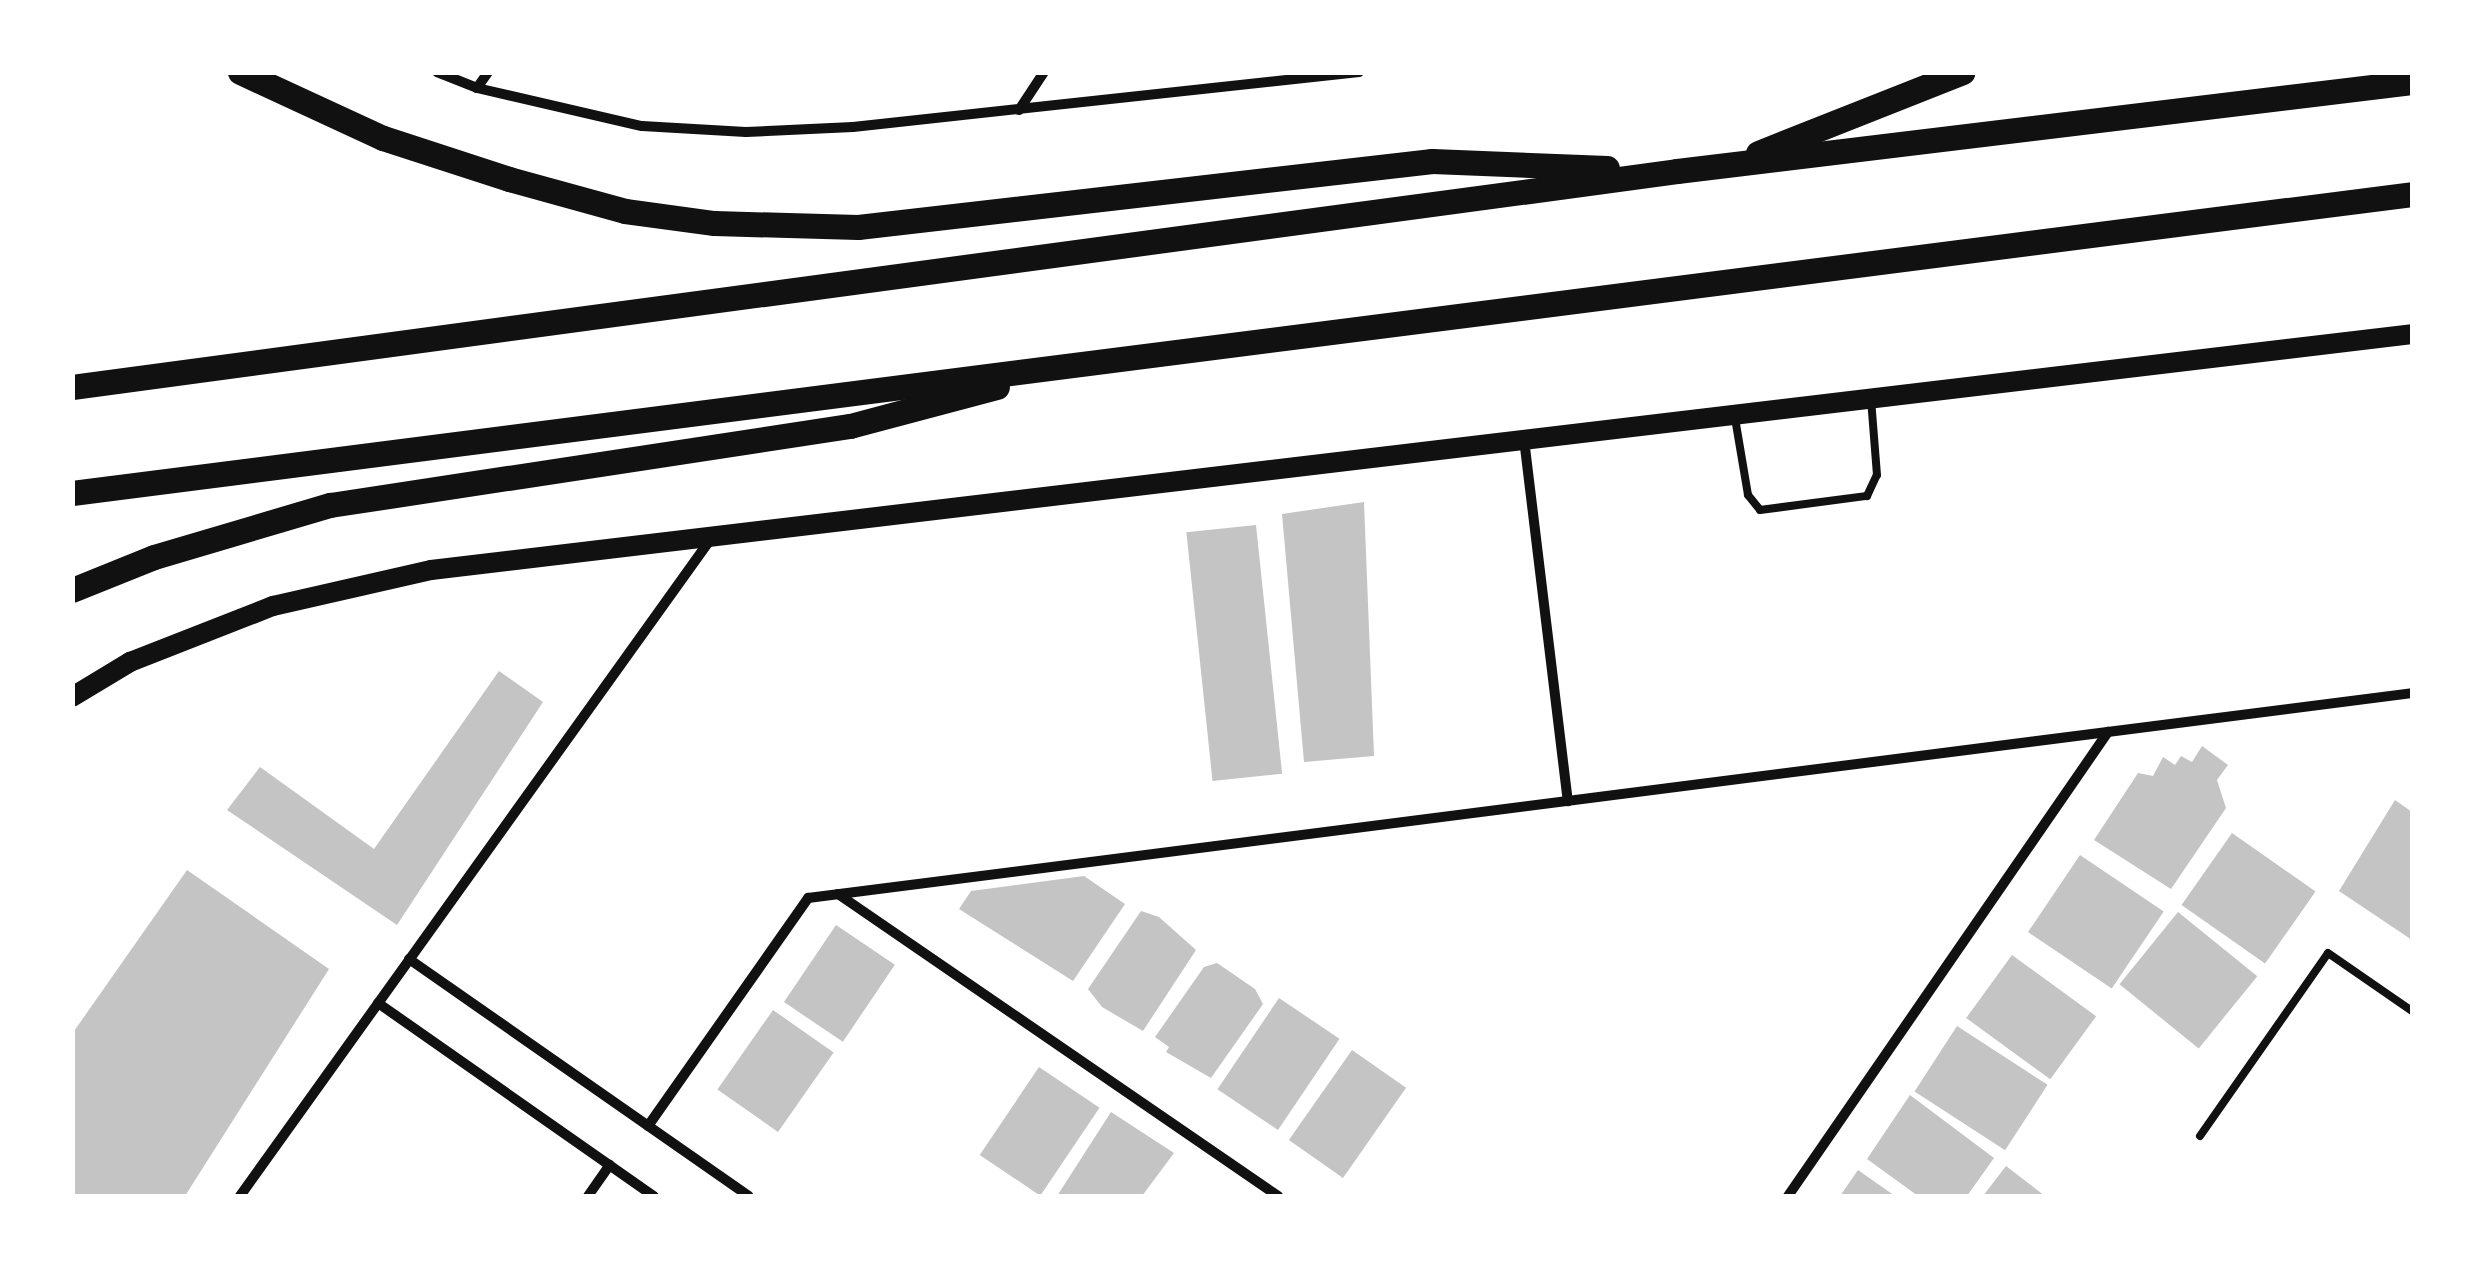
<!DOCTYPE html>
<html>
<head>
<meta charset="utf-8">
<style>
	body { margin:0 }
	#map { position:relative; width:2485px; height:1269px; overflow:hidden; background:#fff; font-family:Mulish,sans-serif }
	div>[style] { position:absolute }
	.building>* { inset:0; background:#c4c4c4; transform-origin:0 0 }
	.service>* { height:8px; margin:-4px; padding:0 4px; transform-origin:4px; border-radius:4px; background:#111 }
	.minor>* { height:10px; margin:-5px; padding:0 5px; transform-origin:5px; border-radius:5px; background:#111 }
	.secondary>* { height:20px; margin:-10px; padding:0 10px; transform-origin:10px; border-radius:10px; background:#111 }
	.motorway>* { height:25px; margin:-12.5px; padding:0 12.5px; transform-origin:12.5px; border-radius:12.5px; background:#111 }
	span { translate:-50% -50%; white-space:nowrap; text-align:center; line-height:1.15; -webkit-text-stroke:10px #fff; paint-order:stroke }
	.frame { position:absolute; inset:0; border:75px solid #fff; pointer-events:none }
</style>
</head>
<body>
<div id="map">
	<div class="building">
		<div style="clip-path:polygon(1364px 502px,1374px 756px,1304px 762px,1282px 514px)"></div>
		<div style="left:1256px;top:525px;width:250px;height:70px;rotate:84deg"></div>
		<div style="clip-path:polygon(499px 671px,543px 702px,397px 925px,227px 810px,260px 767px,374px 849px)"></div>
		<div style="clip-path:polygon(2202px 746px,2228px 765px,2217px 780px,2226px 808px,2171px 889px,2094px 840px,2138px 773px,2153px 776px,2163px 757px,2175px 765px,2181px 756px,2192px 762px)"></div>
		<div style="clip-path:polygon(2395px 800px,2412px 812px,2412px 940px,2339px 891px)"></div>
		<div style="left:2232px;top:833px;width:102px;height:88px;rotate:35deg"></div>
		<div style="left:2080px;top:855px;width:101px;height:93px;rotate:34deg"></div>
		<div style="clip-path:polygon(187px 870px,329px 969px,185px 1196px,72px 1196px,72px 1034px)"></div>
		<div style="clip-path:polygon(1084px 876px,1125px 904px,1073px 981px,959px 909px,971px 891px)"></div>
		<div style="clip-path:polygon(1141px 911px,1159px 917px,1196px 950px,1143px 1031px,1102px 1007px,1088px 989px)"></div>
		<div style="left:2178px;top:912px;width:102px;height:93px;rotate:39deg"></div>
		<div style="left:836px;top:925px;width:71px;height:93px;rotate:34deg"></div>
		<div style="left:2012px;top:955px;width:104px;height:78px;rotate:36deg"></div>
		<div style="clip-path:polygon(1217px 963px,1255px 989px,1263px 1004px,1211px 1078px,1166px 1052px,1169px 1047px,1155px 1037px,1204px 967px)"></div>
		<div style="left:1279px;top:998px;width:73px;height:110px;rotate:34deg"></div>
		<div style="left:773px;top:1010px;width:74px;height:97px;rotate:35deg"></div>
		<div style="left:1957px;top:1026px;width:108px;height:78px;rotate:33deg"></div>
		<div style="left:1352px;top:1050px;width:66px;height:110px;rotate:35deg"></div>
		<div style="left:1039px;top:1067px;width:73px;height:106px;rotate:34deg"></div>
		<div style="clip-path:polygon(1910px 1095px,1994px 1158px,1967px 1196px,1918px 1196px,1867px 1159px)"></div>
		<div style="clip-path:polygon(1111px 1112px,1174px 1153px,1142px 1196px,1057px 1196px)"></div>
		<div style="clip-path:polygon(2006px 1166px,2045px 1196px,1983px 1196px)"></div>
		<div style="clip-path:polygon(1858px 1170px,1895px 1196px,1840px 1196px)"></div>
	</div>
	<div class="service">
		<div style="left:1735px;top:418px;width:78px;rotate:80.4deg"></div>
		<div style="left:1748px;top:495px;width:19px;rotate:51deg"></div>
		<div style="left:1760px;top:510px;width:108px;rotate:-7.5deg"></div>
		<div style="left:1867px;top:496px;width:23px;rotate:-65deg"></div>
		<div style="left:1877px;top:475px;width:77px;rotate:-94.5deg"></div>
		<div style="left:2200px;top:1136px;width:223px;rotate:-55deg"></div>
		<div style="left:2328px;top:953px;width:102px;rotate:34.6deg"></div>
	</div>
	<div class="minor">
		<div style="left:437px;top:72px;width:43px;rotate:21.8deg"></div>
		<div style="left:477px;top:88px;width:169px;rotate:13deg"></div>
		<div style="left:642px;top:126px;width:104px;rotate:3.3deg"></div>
		<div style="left:746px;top:132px;width:107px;rotate:-2.7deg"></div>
		<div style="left:853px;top:127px;width:509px;rotate:-6.2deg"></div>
		<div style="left:477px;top:88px;width:19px;rotate:-55deg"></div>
		<div style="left:1019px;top:110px;width:45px;rotate:-56.7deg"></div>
		<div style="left:1524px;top:439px;width:365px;rotate:83.1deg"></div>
		<div style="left:838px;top:894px;width:534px;rotate:34.46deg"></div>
		<div style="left:409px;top:959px;width:414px;rotate:34.9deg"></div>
		<div style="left:378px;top:1003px;width:337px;rotate:35deg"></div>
		<div style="left:648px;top:1126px;width:279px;rotate:-54.9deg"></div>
		<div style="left:808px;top:898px;width:1617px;rotate:-7.28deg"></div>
		<div style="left:240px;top:1196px;width:807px;rotate:-54.38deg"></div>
		<div style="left:588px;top:1196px;width:38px;rotate:-55deg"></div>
		<div style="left:1788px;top:1196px;width:564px;rotate:-55.41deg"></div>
	</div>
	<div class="secondary">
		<div style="left:72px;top:697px;width:68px;rotate:-31.1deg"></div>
		<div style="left:130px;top:662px;width:154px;rotate:-21.4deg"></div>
		<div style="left:273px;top:606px;width:162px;rotate:-12.8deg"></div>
		<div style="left:431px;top:570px;width:1995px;rotate:-6.79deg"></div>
	</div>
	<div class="motorway">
		<div style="left:240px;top:72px;width:157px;rotate:24.8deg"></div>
		<div style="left:383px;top:138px;width:133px;rotate:18deg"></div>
		<div style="left:509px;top:179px;width:120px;rotate:15.4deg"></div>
		<div style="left:625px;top:211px;width:90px;rotate:7.7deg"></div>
		<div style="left:714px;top:223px;width:144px;rotate:1.6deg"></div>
		<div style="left:858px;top:227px;width:578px;rotate:-6.56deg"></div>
		<div style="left:1432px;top:161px;width:175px;rotate:2.3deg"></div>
		<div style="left:1758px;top:153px;width:220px;rotate:-21.6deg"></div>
		<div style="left:72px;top:387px;width:1619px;rotate:-7.66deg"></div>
		<div style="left:1677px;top:171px;width:740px;rotate:-6.9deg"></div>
		<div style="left:72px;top:493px;width:2359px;rotate:-7.28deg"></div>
		<div style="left:72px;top:590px;width:88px;rotate:-21.9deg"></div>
		<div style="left:154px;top:557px;width:184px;rotate:-16.5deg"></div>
		<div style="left:330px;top:505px;width:526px;rotate:-8.64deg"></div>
		<div style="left:850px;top:426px;width:152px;rotate:-14.9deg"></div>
	</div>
	<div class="frame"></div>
</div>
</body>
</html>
